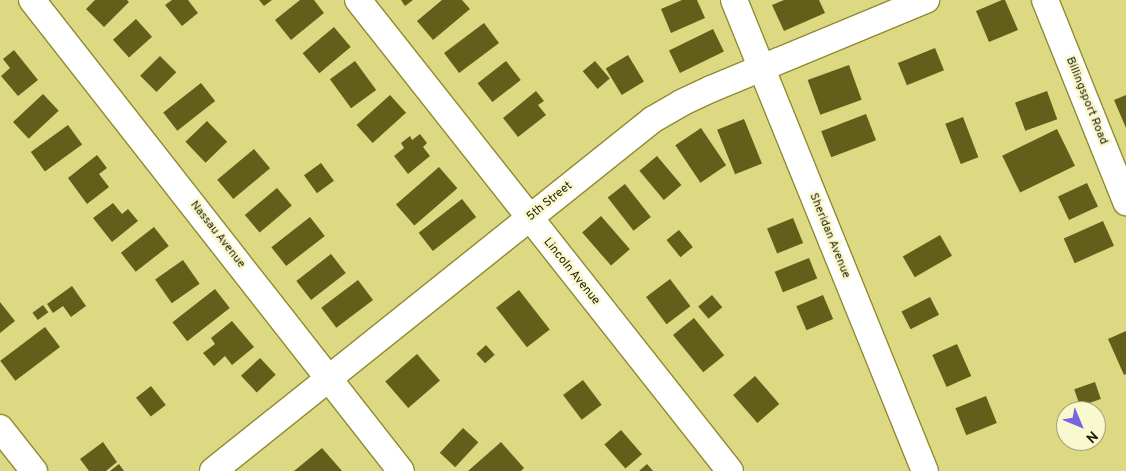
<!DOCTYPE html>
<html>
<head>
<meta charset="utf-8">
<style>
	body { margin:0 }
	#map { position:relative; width:1126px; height:471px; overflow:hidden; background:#ddd983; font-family:Overpass,sans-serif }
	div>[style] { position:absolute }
	.building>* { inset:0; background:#625f1b; transform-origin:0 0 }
	.roads { filter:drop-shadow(1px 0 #8f8b33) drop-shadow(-1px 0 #8f8b33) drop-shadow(0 1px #8f8b33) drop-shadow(0 -1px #8f8b33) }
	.minor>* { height:26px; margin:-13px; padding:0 13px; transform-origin:13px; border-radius:13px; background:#fff }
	span { translate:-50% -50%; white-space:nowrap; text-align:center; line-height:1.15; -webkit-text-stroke:5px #f9f8ce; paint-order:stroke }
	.street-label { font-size:12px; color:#201e00 }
	.north { position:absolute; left:1056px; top:401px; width:50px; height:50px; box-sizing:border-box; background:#f9f8ce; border:1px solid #a2a17c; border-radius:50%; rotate:135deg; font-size:14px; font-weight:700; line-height:20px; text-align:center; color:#201e00 }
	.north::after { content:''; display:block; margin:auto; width:18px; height:22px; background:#7765e0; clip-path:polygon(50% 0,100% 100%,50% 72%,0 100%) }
</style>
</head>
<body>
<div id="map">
	<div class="building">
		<div style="clip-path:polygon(95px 0,127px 0,129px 2px,104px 27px,86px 9px)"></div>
		<div style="clip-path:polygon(172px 0,188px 0,198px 13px,182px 26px,165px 5px)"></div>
		<div style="clip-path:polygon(259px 0,272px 0,264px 6px)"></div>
		<div style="clip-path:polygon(300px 0,314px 0,324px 13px,291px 40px,275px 20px)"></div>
		<div style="clip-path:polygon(401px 0,413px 0,405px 6px)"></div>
		<div style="clip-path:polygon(442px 0,462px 0,470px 9px,433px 40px,417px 21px)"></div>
		<div style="clip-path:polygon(682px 0,697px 0,705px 18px,671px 33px,661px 9px)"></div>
		<div style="clip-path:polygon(784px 0,819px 0,825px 13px,784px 31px,772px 5px)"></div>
		<div style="clip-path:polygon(1002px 0,1005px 0,1018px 30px,989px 42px,976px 11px)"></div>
		<div style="left:136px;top:19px;width:24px;height:31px;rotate:48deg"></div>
		<div style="left:484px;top:23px;width:25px;height:50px;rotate:53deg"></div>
		<div style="left:334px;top:27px;width:26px;height:41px;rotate:50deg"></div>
		<div style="left:713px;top:29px;width:25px;height:49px;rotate:64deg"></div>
		<div style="left:935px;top:48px;width:24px;height:40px;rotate:68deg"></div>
		<div style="clip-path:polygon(14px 50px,38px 80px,18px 96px,1px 76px,10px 68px,3px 59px)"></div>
		<div style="left:628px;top:55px;width:31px;height:26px;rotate:59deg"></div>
		<div style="left:160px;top:56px;width:23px;height:28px;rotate:45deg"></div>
		<div style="left:355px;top:61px;width:36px;height:31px;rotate:54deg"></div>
		<div style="left:506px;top:61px;width:24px;height:36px;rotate:52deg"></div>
		<div style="left:595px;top:61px;width:23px;height:16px;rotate:50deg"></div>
		<div style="left:849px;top:65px;width:37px;height:44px;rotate:70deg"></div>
		<div style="left:201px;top:83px;width:23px;height:48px;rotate:52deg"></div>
		<div style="clip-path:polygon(536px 91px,544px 101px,538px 105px,546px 115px,518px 137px,503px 118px)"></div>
		<div style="left:1047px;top:91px;width:30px;height:34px;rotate:70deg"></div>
		<div style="left:43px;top:94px;width:23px;height:41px;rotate:47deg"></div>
		<div style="left:390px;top:95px;width:24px;height:45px;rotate:48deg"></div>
		<div style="clip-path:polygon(1126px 95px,1126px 128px,1114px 100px)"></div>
		<div style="left:866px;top:114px;width:28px;height:48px;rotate:69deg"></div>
		<div style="left:963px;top:117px;width:43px;height:19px;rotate:69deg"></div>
		<div style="left:744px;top:119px;width:48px;height:29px;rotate:68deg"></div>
		<div style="left:207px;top:121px;width:29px;height:30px;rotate:46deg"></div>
		<div style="left:68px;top:125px;width:24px;height:46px;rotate:54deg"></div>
		<div style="left:701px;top:128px;width:45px;height:31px;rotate:56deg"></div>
		<div style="left:1057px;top:129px;width:41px;height:61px;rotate:64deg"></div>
		<div style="clip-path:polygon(420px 134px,427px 143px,423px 147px,430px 156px,408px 174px,394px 156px,404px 148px,401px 143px,410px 136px,412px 140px)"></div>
		<div style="left:254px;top:149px;width:25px;height:48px;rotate:50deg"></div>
		<div style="clip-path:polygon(97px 155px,107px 168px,99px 174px,109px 187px,87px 204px,68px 178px)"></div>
		<div style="left:657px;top:156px;width:38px;height:23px;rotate:50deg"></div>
		<div style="left:321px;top:163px;width:22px;height:21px;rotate:54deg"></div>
		<div style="left:439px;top:167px;width:28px;height:57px;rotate:49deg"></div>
		<div style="left:1087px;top:183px;width:26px;height:32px;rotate:65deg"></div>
		<div style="left:625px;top:184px;width:42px;height:22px;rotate:52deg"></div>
		<div style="left:277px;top:188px;width:23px;height:42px;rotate:50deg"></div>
		<div style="left:462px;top:199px;width:23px;height:55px;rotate:52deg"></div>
		<div style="clip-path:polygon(113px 203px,122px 214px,128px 209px,138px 221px,112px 242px,93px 218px)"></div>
		<div style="left:601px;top:216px;width:44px;height:25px;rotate:49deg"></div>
		<div style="left:310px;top:217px;width:24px;height:49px;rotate:52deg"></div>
		<div style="left:793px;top:218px;width:27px;height:28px;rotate:68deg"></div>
		<div style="left:1103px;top:221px;width:27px;height:43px;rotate:66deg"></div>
		<div style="left:154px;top:227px;width:24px;height:42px;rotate:52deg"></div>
		<div style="left:679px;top:230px;width:22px;height:16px;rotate:51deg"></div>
		<div style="left:940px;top:235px;width:24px;height:43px;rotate:60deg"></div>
		<div style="left:331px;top:254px;width:24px;height:44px;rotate:52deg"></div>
		<div style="left:809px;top:258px;width:22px;height:37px;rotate:68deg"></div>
		<div style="left:183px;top:260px;width:29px;height:34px;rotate:55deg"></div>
		<div style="left:670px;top:279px;width:34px;height:30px;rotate:53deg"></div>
		<div style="left:358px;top:280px;width:25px;height:46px;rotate:53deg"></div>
		<div style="clip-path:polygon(72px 286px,86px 306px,71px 317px,63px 306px,53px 313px,47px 304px)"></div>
		<div style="left:215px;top:289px;width:24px;height:54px;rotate:52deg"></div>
		<div style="left:519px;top:290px;width:50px;height:29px;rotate:52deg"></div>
		<div style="left:712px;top:295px;width:16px;height:18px;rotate:50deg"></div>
		<div style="left:823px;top:295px;width:26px;height:29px;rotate:67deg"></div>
		<div style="left:930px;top:297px;width:20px;height:32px;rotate:63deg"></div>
		<div style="clip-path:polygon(0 302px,15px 321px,0 333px)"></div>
		<div style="left:43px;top:305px;width:9px;height:13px;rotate:54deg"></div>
		<div style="left:694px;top:318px;width:48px;height:27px;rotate:51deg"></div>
		<div style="clip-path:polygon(232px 321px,254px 347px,232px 365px,225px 356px,214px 366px,203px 353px,215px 344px,211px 338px)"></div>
		<div style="left:45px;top:327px;width:25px;height:56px;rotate:53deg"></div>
		<div style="clip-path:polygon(1126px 331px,1126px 374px,1124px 375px,1108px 339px)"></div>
		<div style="left:957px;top:344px;width:35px;height:27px;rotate:66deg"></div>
		<div style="left:486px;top:345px;width:13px;height:13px;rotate:48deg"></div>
		<div style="left:417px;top:354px;width:35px;height:42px;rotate:49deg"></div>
		<div style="left:260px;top:358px;width:23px;height:26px;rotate:47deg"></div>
		<div style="left:755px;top:376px;width:37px;height:29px;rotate:49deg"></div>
		<div style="left:583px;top:380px;width:31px;height:25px;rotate:53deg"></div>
		<div style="left:1095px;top:382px;width:18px;height:22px;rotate:71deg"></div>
		<div style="left:151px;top:386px;width:24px;height:19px;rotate:52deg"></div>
		<div style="left:986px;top:396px;width:29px;height:33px;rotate:68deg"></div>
		<div style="left:463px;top:428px;width:21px;height:34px;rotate:43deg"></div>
		<div style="left:621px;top:430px;width:32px;height:22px;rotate:49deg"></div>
		<div style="clip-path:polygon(103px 442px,117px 462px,106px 471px,89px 471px,80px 459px)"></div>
		<div style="clip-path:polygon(501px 442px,524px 468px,521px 471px,468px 471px)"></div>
		<div style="clip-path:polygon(322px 448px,342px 471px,294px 471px)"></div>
		<div style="clip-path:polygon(119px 464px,124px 471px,110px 471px)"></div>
		<div style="clip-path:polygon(647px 464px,653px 471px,639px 471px)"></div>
	</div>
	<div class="roads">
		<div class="minor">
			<div style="left:32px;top:0;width:598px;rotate:51.92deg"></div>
			<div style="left:358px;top:0;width:600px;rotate:51.7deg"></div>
			<div style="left:734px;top:0;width:508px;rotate:67.93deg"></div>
			<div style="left:1045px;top:0;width:218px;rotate:68.1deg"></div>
			<div style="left:0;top:428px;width:55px;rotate:51.7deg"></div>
			<div style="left:213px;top:471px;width:562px;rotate:-38.64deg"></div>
			<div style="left:652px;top:120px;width:34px;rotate:-30deg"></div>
			<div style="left:681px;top:103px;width:33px;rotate:-25deg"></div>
			<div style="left:711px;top:89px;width:233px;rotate:-22.5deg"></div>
		</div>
	</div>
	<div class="street-label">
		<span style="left:1086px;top:101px;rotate:68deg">Billingsport Road</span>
		<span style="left:550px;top:202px;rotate:-39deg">5th Street</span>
		<span style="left:217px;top:235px;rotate:52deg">Nassau Avenue</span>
		<span style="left:829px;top:236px;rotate:68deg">Sheridan Avenue</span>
		<span style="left:571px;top:272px;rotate:51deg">Lincoln Avenue</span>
	</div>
	<div class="north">N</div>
</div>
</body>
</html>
